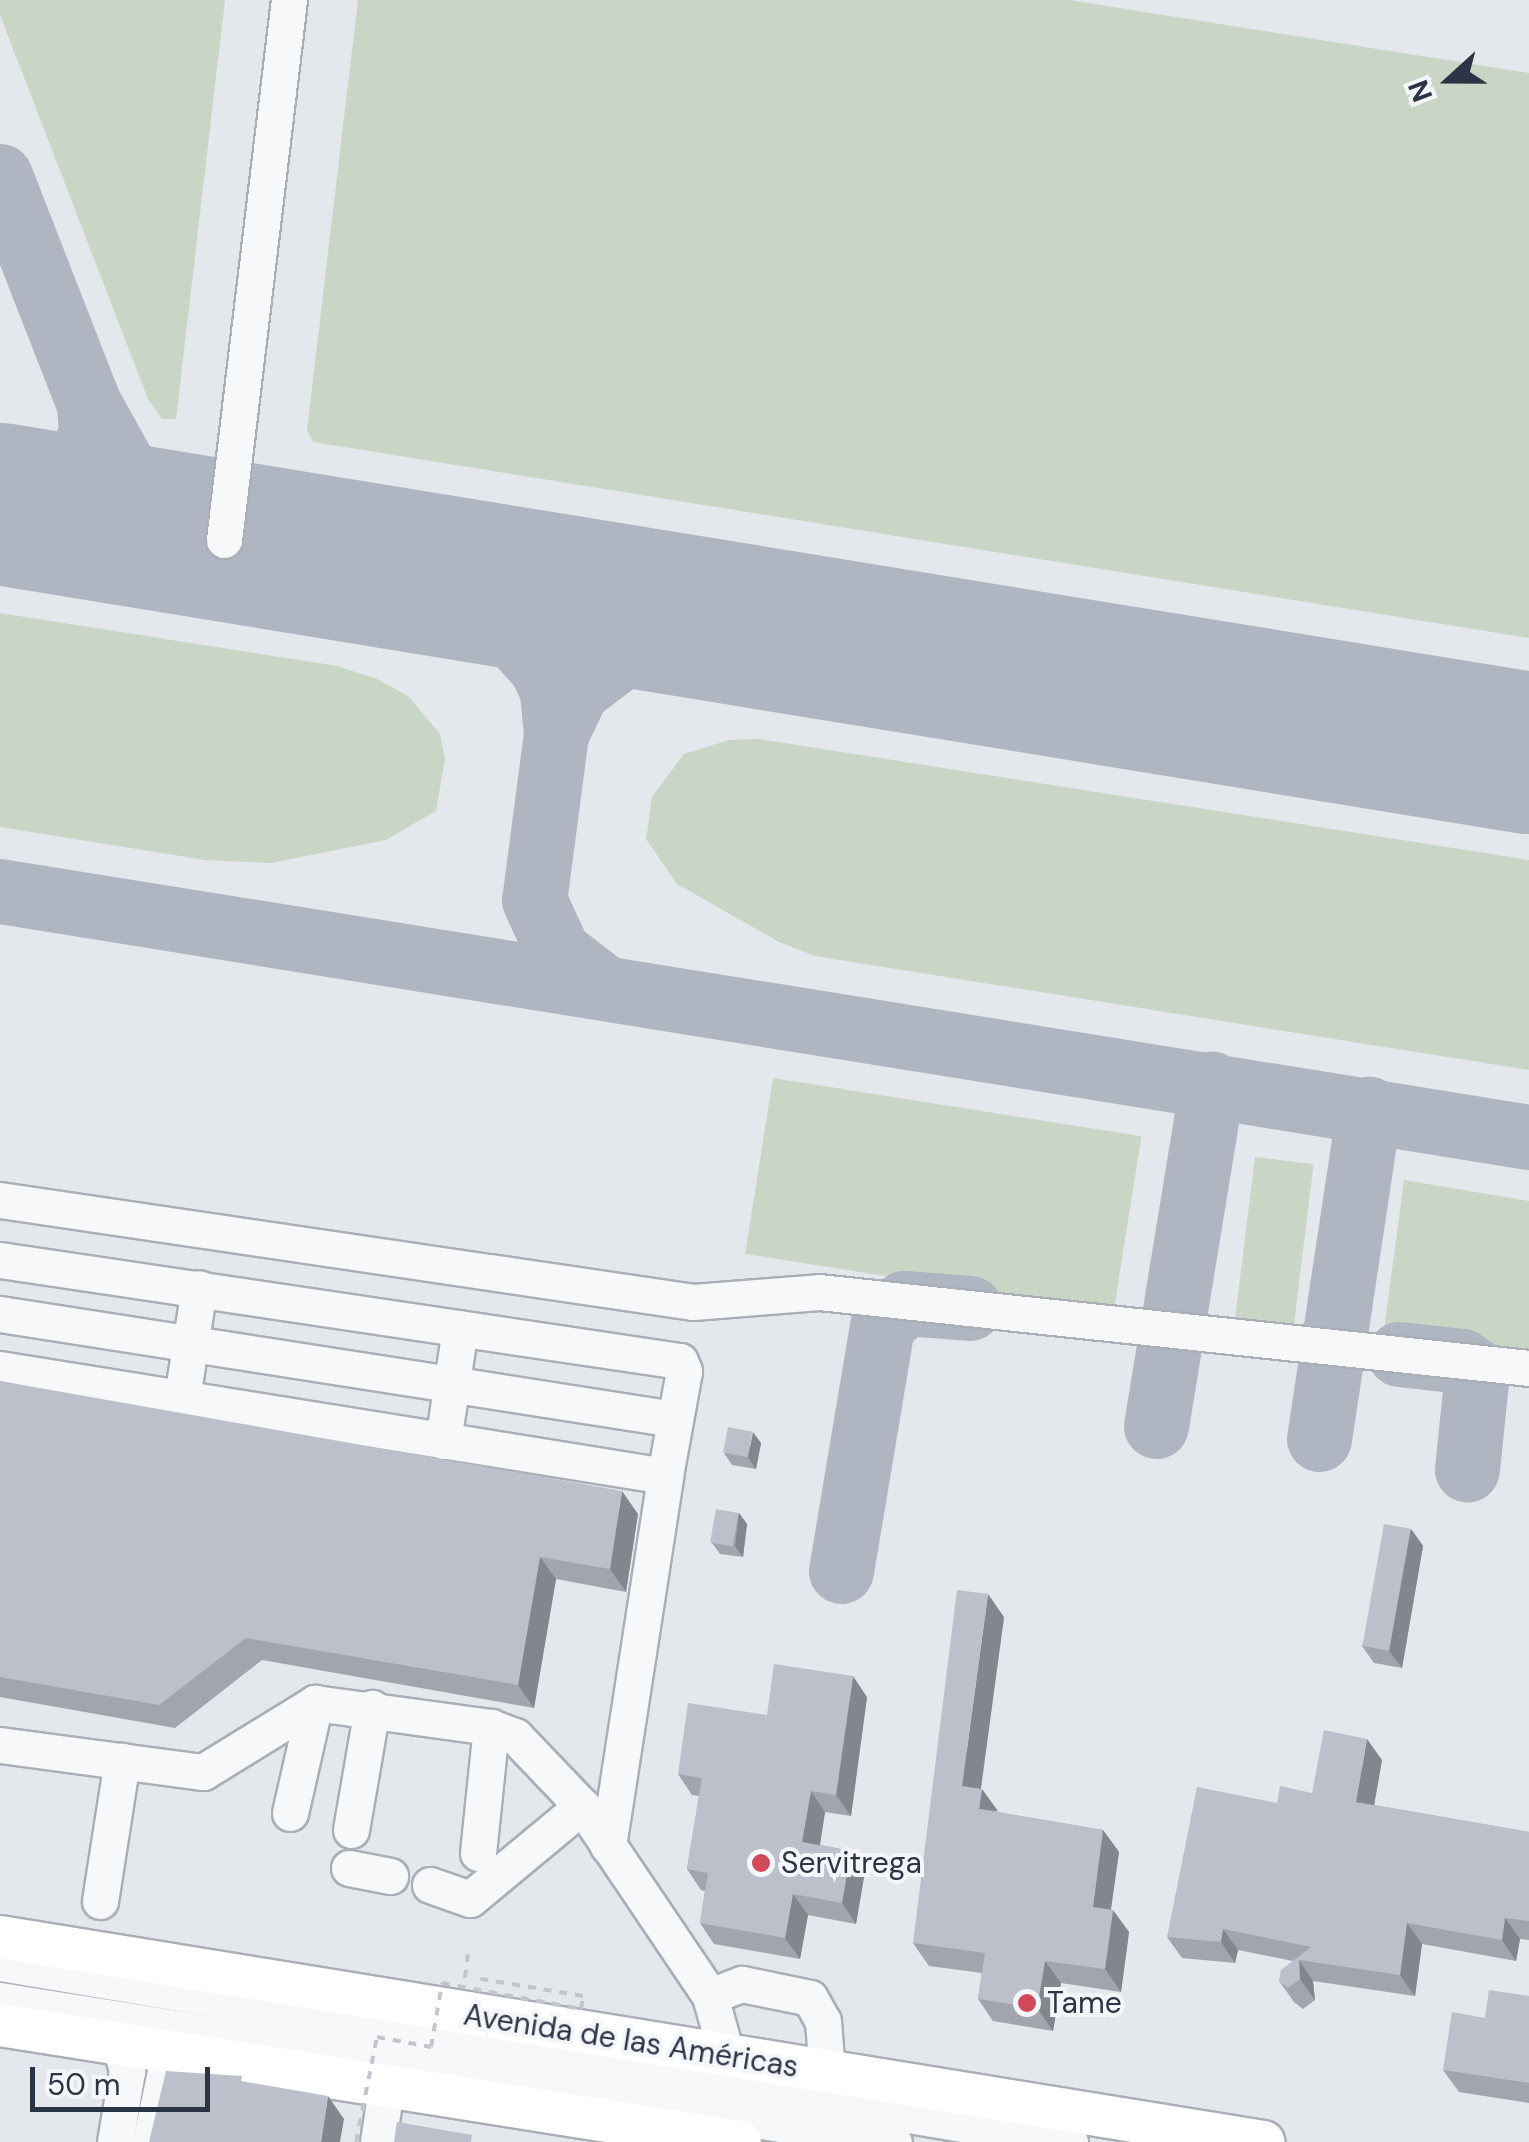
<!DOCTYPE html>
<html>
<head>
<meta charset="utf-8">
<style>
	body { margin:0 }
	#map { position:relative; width:1529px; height:2142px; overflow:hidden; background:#e4e7ec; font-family:"DM Sans",sans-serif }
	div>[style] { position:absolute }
	.green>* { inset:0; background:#c9d6c5; transform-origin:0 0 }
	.taxiway>* { height:65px; margin:-32.5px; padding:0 32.5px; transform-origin:32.5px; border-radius:32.5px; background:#b0b6c1 }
	.runway>* { height:162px; margin:-81px; padding:0 81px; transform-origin:81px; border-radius:81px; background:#b0b6c1 }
	.path>* { height:4px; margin-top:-2px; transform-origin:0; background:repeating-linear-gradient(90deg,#c2c5cb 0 8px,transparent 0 16px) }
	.roads { filter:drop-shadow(2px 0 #a9aeb7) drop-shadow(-2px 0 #a9aeb7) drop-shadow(0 2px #a9aeb7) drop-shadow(0 -2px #a9aeb7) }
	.minor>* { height:35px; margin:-17.5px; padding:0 17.5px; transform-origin:17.5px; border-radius:17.5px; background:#f7f8fa }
	.major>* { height:42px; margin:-21px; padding:0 21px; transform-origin:21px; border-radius:21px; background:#fff }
	.path-bridge>* { height:4px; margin-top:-2px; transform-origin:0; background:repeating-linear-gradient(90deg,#c2c5cb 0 8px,transparent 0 16px) }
	.wall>* { inset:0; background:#a1a5ae }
	.shaded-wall>* { inset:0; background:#83868d }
	.building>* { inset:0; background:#bbc0ca; transform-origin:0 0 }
	.dots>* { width:28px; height:28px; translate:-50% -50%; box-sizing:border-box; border:5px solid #f4f6f9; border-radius:50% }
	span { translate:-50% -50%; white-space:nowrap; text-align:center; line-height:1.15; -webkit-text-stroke:8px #f4f6f9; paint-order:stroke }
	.poi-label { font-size:30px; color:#2b3445 }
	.left { translate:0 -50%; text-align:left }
	.street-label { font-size:30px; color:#2b3445 }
	.north { position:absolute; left:1399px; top:30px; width:100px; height:100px; -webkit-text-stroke:8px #f4f6f9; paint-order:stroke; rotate:249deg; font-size:28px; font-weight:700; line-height:40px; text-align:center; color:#2b3445 }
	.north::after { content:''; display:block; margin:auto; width:35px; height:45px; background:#2b3445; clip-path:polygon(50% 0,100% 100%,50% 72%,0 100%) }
	.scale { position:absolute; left:30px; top:2067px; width:180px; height:45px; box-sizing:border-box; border:5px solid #2b3445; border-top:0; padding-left:12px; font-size:30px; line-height:35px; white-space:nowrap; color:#2b3445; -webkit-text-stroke:8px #f4f6f9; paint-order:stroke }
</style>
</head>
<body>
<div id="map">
	<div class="green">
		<div style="clip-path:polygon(0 0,225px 0,176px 419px,162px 419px,148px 399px,0 15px)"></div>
		<div style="clip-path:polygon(358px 0,1069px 0,1529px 73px,1529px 638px,313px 442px,307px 430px)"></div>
		<div style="clip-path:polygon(0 613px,337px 666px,377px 679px,408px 696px,440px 734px,445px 759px,436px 811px,386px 840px,271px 863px,205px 860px,0 827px)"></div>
		<div style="clip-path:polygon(759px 739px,1529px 860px,1529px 1070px,815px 956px,779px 942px,677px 884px,646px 839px,652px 797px,684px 754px,729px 740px)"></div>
		<div style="left:773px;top:1078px;width:373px;height:178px;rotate:9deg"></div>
		<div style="left:1255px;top:1157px;width:59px;height:163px;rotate:7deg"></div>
		<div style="clip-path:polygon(1404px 1180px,1529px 1201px,1529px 1354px,1383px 1338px)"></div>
	</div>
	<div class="taxiway">
		<div style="left:0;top:176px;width:245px;rotate:68.7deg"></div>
		<div style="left:89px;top:404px;width:28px;rotate:86deg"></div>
		<div style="left:91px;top:432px;width:36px;rotate:111deg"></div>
		<div style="left:78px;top:466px;width:34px;rotate:135deg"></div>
		<div style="left:54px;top:490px;width:56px;rotate:166.5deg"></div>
		<div style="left:89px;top:404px;width:101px;rotate:60.9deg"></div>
		<div style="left:138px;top:492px;width:48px;rotate:38.3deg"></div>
		<div style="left:176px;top:522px;width:51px;rotate:20.6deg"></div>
		<div style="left:400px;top:567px;width:94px;rotate:24.4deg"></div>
		<div style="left:486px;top:606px;width:82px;rotate:48deg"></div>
		<div style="left:541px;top:667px;width:26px;rotate:65deg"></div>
		<div style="left:552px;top:691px;width:43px;rotate:84.7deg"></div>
		<div style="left:556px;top:734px;width:167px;rotate:97.5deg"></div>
		<div style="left:534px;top:900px;width:57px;rotate:65.2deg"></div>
		<div style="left:558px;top:952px;width:54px;rotate:37.5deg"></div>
		<div style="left:556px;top:734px;width:49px;rotate:-64.5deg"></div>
		<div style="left:577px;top:690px;width:78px;rotate:-37.2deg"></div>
		<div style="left:639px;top:643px;width:60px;rotate:-15.4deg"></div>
		<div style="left:697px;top:627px;width:48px;rotate:-3.6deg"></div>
		<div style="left:0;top:891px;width:1549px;rotate:9.14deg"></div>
		<div style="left:1399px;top:1354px;width:63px;rotate:6.3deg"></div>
		<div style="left:1462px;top:1361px;width:19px;rotate:36deg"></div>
		<div style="left:1477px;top:1372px;width:98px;rotate:95.9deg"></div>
		<div style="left:1156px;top:1426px;width:347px;rotate:-80.7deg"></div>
		<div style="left:1319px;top:1439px;width:334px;rotate:-81.4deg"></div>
		<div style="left:841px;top:1571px;width:248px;rotate:-80.5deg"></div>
		<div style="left:882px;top:1326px;width:32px;rotate:-46deg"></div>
		<div style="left:904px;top:1303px;width:66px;rotate:4.3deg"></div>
	</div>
	<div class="runway">
		<div style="left:0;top:504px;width:1549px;rotate:9.25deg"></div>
	</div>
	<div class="path">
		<div style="left:465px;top:1978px;width:24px;rotate:-83deg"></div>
	</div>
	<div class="roads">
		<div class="minor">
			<div style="left:224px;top:540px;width:544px;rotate:-83.14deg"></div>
			<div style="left:0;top:1200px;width:700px;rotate:8.37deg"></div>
			<div style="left:693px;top:1302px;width:126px;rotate:-4.5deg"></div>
			<div style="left:819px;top:1292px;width:714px;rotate:6.11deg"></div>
			<div style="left:0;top:1260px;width:687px;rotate:8.45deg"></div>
			<div style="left:680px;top:1361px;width:11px;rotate:68deg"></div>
			<div style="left:684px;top:1371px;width:107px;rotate:100.3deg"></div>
			<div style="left:665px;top:1476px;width:674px;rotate:-170.86deg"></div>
			<div style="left:0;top:1314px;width:682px;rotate:8.85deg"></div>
			<div style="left:182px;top:1398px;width:111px;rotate:-81.2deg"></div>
			<div style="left:443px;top:1441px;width:114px;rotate:-81.4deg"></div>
			<div style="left:0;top:1745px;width:205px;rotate:7.6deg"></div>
			<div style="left:203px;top:1772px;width:132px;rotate:-31.6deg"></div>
			<div style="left:315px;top:1703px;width:178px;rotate:7.8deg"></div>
			<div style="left:491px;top:1727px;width:26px;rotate:21deg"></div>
			<div style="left:515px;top:1736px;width:97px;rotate:46.3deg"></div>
			<div style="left:582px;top:1806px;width:229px;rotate:56deg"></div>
			<div style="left:710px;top:1996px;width:63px;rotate:74.4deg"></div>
			<div style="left:290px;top:1813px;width:113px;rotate:-77.2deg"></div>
			<div style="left:351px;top:1830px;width:124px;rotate:-80.2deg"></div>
			<div style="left:608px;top:1846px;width:374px;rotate:-81.2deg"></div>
			<div style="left:478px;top:1853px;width:127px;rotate:-84.1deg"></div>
			<div style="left:349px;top:1868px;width:42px;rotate:11deg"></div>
			<div style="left:430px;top:1885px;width:42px;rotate:19.3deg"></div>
			<div style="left:470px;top:1899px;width:146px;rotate:-39.7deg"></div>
			<div style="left:100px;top:1901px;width:142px;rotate:-81.1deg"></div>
			<div style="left:0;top:1963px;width:1085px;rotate:9.5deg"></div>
			<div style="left:710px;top:1996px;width:34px;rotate:-21deg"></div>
			<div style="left:742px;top:1984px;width:69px;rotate:11.6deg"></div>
			<div style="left:810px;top:1998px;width:26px;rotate:61deg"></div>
			<div style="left:823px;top:2021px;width:52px;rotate:85.6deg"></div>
			<div style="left:0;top:2000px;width:905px;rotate:9.03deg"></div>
			<div style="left:105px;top:2039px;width:22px;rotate:39deg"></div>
			<div style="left:122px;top:2053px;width:19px;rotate:74deg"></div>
			<div style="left:127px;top:2071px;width:72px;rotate:99.6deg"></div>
			<div style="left:150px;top:2142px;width:77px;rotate:-78deg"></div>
			<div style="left:166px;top:2067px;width:34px;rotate:-24deg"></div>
			<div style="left:378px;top:2142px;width:61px;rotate:-81.5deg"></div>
		</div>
		<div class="major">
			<div style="left:0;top:1937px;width:1280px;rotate:9.22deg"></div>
			<div style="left:0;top:2025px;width:749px;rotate:8.98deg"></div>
		</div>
	</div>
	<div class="path-bridge">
		<div style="left:356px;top:2142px;width:107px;rotate:-78.7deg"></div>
		<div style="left:377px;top:2037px;width:55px;rotate:10.5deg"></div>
		<div style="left:431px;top:2047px;width:65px;rotate:-80.2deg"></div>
		<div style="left:442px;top:1983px;width:141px;rotate:10.6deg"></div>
		<div style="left:581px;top:2009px;width:13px;rotate:-81deg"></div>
		<div style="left:583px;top:1996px;width:109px;rotate:-170.5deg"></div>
	</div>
	<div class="wall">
		<div style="clip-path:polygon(0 1381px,638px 1514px,626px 1592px,556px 1579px,534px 1708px,262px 1660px,175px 1728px,0 1697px)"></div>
		<div style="clip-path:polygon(761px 1443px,756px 1469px,732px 1465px,724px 1453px)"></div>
		<div style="clip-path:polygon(739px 1513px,747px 1524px,743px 1557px,720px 1554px,712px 1543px)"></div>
		<div style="clip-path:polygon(1411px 1529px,1423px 1546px,1402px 1668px,1374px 1663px,1362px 1646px)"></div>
		<div style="clip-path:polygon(1004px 1617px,981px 1789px,997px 1812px,1103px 1830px,1119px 1852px,1111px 1909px,1129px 1932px,1121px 1992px,1061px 1983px,1053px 2031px,993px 2021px,978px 1999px,982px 1973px,929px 1966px,913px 1943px)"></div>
		<div style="clip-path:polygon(867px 1697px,851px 1816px,825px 1812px,820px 1845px,851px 1851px,865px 1871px,856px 1924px,808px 1915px,800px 1959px,714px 1944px,700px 1923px,705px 1891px,701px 1890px,687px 1869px,699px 1796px,692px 1795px,678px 1774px,767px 1715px)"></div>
		<div style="clip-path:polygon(1382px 1760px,1374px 1805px,1529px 1832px,1529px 1940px,1520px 1939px,1516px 1961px,1422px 1944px,1415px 1996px,1313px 1981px,1315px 2000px,1303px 2009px,1294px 2002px,1279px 1981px,1293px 1961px,1238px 1950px,1235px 1963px,1182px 1958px,1167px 1937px,1277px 1803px,1312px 1793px)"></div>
		<div style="clip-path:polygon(1529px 1996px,1529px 2103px,1459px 2092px,1443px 2070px)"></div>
	</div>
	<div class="shaded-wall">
		<div style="clip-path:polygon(753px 1432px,761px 1443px,756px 1469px,748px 1458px)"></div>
		<div style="clip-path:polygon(622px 1491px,638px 1514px,626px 1592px,610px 1569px)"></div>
		<div style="clip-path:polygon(739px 1513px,747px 1524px,743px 1557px,735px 1546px)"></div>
		<div style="clip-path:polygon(1411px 1529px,1423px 1546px,1402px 1668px,1389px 1651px)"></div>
		<div style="clip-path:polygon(540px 1557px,556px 1579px,534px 1708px,518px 1685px)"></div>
		<div style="clip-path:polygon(988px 1594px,1004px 1617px,978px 1808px,962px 1786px)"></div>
		<div style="clip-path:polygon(853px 1676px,867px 1697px,851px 1816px,836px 1795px)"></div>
		<div style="clip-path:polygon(1367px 1739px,1382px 1760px,1371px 1823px,1356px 1802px)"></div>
		<div style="clip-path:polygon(982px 1789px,998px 1811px,979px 1809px)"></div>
		<div style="clip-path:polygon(811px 1791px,825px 1812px,817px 1863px,802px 1842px)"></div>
		<div style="clip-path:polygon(1103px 1830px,1119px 1852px,1108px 1929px,1093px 1907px)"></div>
		<div style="clip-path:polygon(851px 1851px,865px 1871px,856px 1924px,842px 1903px)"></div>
		<div style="clip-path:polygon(793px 1894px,808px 1915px,800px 1959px,785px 1938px)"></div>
		<div style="clip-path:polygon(1113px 1910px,1129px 1932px,1121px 1992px,1105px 1969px)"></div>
		<div style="clip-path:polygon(1505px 1918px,1520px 1939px,1516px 1961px,1502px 1940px)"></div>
		<div style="clip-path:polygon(1407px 1923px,1422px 1944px,1415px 1996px,1400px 1975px)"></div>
		<div style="clip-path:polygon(1223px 1929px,1238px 1950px,1235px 1963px,1221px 1942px)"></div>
		<div style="clip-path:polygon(1299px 1960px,1313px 1981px,1315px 2000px,1300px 1979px)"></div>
		<div style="clip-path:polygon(1045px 1961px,1061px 1983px,1053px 2031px,1037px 2008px)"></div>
		<div style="clip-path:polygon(328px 2096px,344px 2119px,340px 2142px,321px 2142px)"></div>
	</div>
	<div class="building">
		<div style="clip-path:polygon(0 1381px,622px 1491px,610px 1569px,540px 1557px,518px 1685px,246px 1638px,159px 1705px,0 1677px)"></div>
		<div style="left:728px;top:1427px;width:25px;height:26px;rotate:11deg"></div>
		<div style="left:716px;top:1509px;width:23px;height:34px;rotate:10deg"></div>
		<div style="left:1384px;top:1524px;width:27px;height:124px;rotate:10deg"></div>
		<div style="clip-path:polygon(957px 1590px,988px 1594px,962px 1786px,982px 1789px,979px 1809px,1103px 1830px,1093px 1907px,1113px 1910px,1105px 1969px,1045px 1961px,1037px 2008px,978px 1999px,985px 1953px,913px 1943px)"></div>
		<div style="clip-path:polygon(774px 1664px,853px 1676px,836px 1795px,811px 1791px,802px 1842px,851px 1851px,842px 1903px,793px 1894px,785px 1938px,700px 1923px,708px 1873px,687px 1869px,702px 1778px,678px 1774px,688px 1703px,767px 1715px)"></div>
		<div style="clip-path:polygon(1324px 1730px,1367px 1739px,1356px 1802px,1529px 1832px,1529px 1921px,1505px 1918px,1502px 1940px,1407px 1923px,1400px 1975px,1299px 1960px,1300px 1979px,1288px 1988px,1279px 1981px,1281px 1970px,1311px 1947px,1223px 1929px,1221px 1942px,1167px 1937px,1197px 1787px,1277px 1803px,1280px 1786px,1312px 1793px)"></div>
		<div style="clip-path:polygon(1489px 1990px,1529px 1996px,1529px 2083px,1443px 2070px,1452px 2012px,1485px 2018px)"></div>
		<div style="clip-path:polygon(166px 2071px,242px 2076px,241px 2081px,328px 2096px,321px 2142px,149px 2142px)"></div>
		<div style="clip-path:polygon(397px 2122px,472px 2135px,471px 2142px,394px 2142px)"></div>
	</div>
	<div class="dots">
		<div style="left:761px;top:1863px;background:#d1495b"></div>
		<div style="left:1027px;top:2003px;background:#d1495b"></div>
	</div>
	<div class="poi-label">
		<span class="left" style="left:781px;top:1863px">Servitrega</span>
		<span class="left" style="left:1047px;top:2003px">Tame</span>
	</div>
	<div class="street-label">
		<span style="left:631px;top:2041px;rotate:9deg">Avenida de las Américas</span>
	</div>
	<div class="north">N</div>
	<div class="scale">50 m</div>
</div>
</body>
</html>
